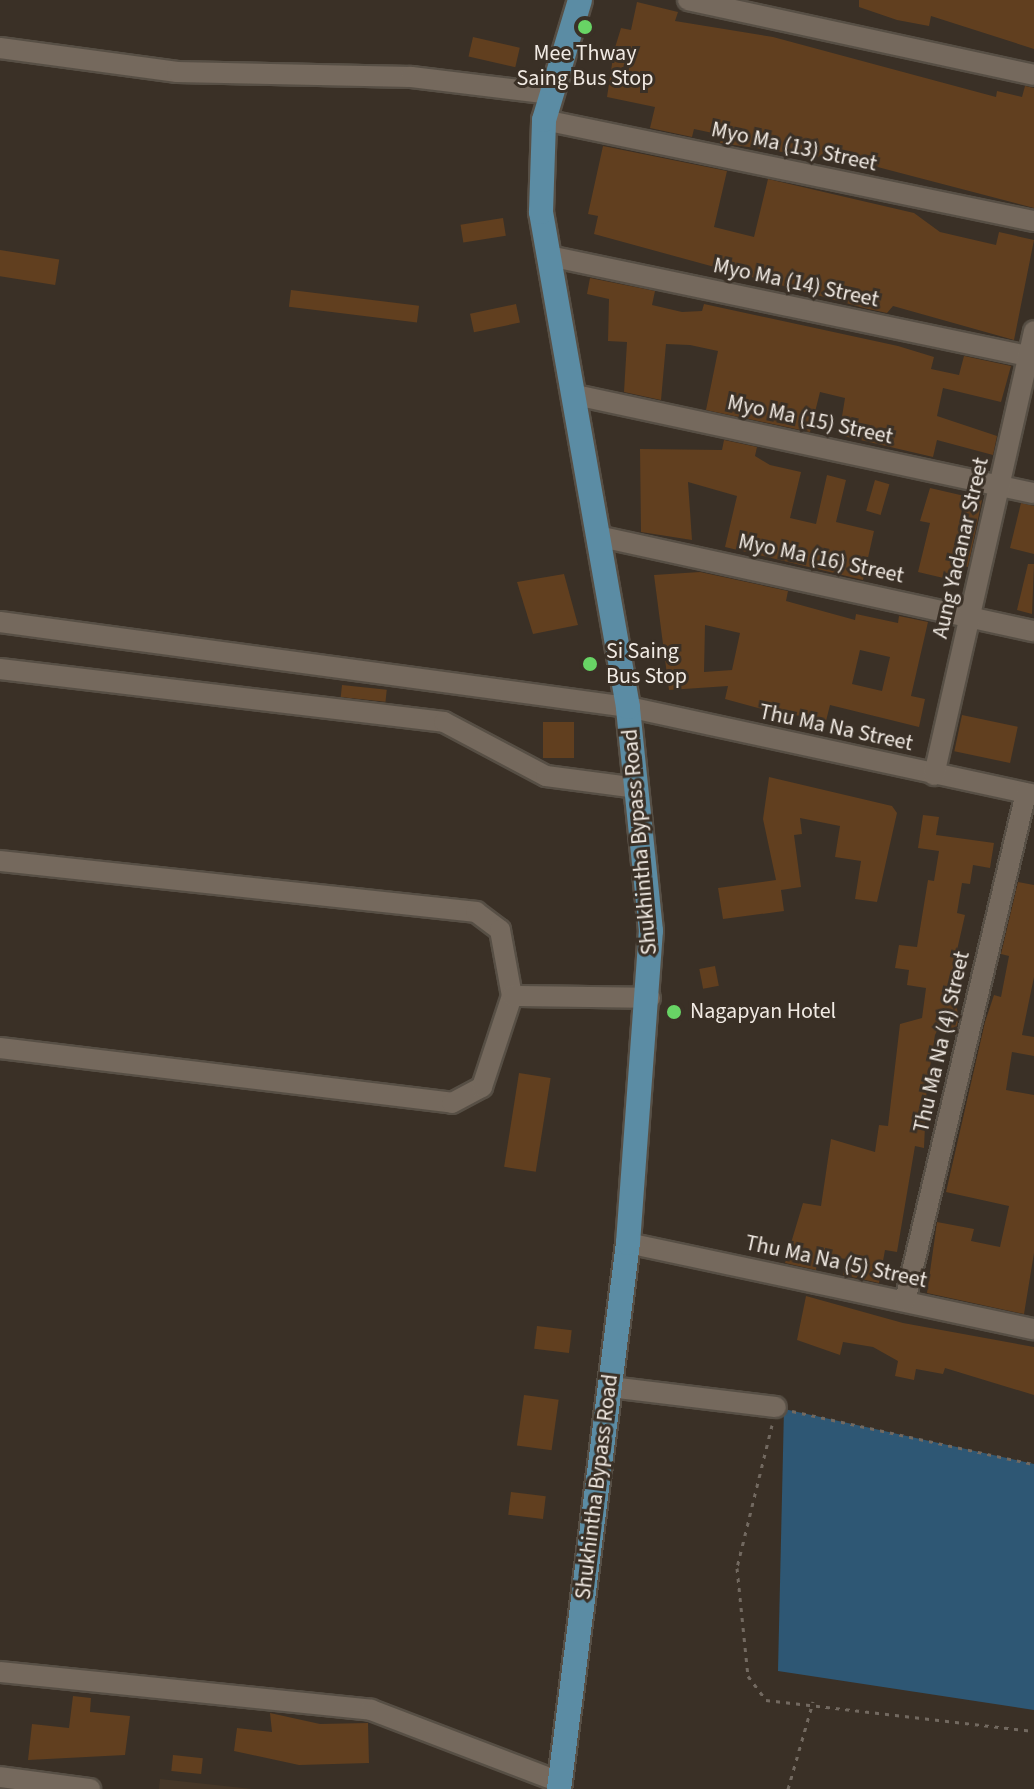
<!DOCTYPE html>
<html>
<head>
<meta charset="utf-8">
<style>
	body { margin:0 }
	#map { position:relative; width:1034px; height:1789px; overflow:hidden; background:#3a3026; font-family:"Source Sans 3",sans-serif }
	div>[style] { position:absolute }
	.built>* { inset:0; background:#463728 }
	.water>* { inset:0; background:#2e5774 }
	.building>* { inset:0; background:#613f1f; transform-origin:0 0 }
	.path>* { height:3px; margin-top:-1.5px; transform-origin:0; background:repeating-linear-gradient(90deg,#726960 0 4px,transparent 0 10px) }
	.roads { filter:drop-shadow(2px 0 #574f45) drop-shadow(-2px 0 #574f45) drop-shadow(0 2px #574f45) drop-shadow(0 -2px #574f45) }
	.minor>* { height:20px; margin:-10px; padding:0 10px; transform-origin:10px; border-radius:10px; background:#75695d }
	.major>* { height:24px; margin:-12px; padding:0 12px; transform-origin:12px; border-radius:12px; background:#5b8ca4 }
	.dots>* { width:22px; height:22px; translate:-50% -50%; box-sizing:border-box; border:4px solid #3a3026; border-radius:50% }
	span { translate:-50% -50%; white-space:nowrap; text-align:center; line-height:1.15; -webkit-text-stroke:6px #3a3026; paint-order:stroke }
	.poi-label { font-size:22px; color:#f1eae3 }
	.left { translate:0 -50%; text-align:left }
	.street-label { font-size:22px; color:#f1eae3 }
</style>
</head>
<body>
<div id="map">
	<div class="built">
		<div style="clip-path:polygon(160px 1779px,252px 1789px,159px 1789px)"></div>
	</div>
	<div class="water">
		<div style="clip-path:polygon(784px 1409px,1034px 1464px,1034px 1710px,778px 1671px)"></div>
	</div>
	<div class="building">
		<div style="clip-path:polygon(859px 0,1034px 0,1034px 49px,931px 16px,929px 26px,897px 20px,859px 7px)"></div>
		<div style="clip-path:polygon(637px 2px,678px 12px,675px 21px,773px 37px,996px 97px,997px 91px,1022px 97px,1025px 86px,1034px 88px,1034px 208px,866px 164px,720px 143px,722px 135px,694px 129px,692px 137px,650px 128px,655px 107px,607px 97px,614px 51px,621px 28px,631px 30px)"></div>
		<div style="left:473px;top:37px;width:48px;height:20px;rotate:13deg"></div>
		<div style="clip-path:polygon(603px 146px,727px 171px,714px 227px,754px 237px,768px 179px,914px 213px,940px 232px,996px 245px,999px 232px,1034px 240px,1014px 340px,893px 306px,887px 313px,864px 308px,594px 234px,598px 216px,588px 214px)"></div>
		<div style="left:503px;top:218px;width:18px;height:43px;rotate:81deg"></div>
		<div style="left:0;top:250px;width:60px;height:26px;rotate:9deg"></div>
		<div style="clip-path:polygon(590px 278px,655px 291px,652px 305px,682px 312px,702px 311px,704px 304px,898px 346px,934px 357px,931px 369px,959px 375px,964px 356px,1011px 366px,1001px 402px,943px 388px,937px 416px,997px 436px,993px 455px,937px 440px,933px 457px,839px 435px,845px 398px,820px 392px,810px 432px,706px 410px,718px 351px,690px 345px,666px 344px,661px 400px,624px 392px,627px 342px,608px 341px,609px 299px,587px 294px)"></div>
		<div style="left:291px;top:290px;width:129px;height:17px;rotate:7deg"></div>
		<div style="left:516px;top:304px;width:19px;height:47px;rotate:78deg"></div>
		<div style="clip-path:polygon(724px 440px,757px 447px,755px 456px,770px 465px,801px 472px,790px 518px,816px 524px,827px 475px,846px 480px,836px 522px,874px 531px,863px 580px,725px 547px,737px 496px,688px 482px,692px 540px,641px 532px,640px 449px,722px 450px)"></div>
		<div style="left:875px;top:480px;width:15px;height:32px;rotate:16deg"></div>
		<div style="clip-path:polygon(930px 488px,982px 500px,968px 567px,956px 564px,952px 580px,918px 572px,930px 523px,920px 521px)"></div>
		<div style="clip-path:polygon(1021px 503px,1034px 506px,1034px 554px,1010px 548px)"></div>
		<div style="clip-path:polygon(1028px 564px,1034px 564px,1032px 614px,1017px 610px)"></div>
		<div style="clip-path:polygon(evenodd,700px 572px,788px 591px,786px 601px,855px 620px,856px 614px,898px 623px,899px 616px,928px 622px,911px 696px,925px 699px,919px 727px,830px 705px,826px 721px,758px 708px,725px 699px,728px 686px,669px 690px,654px 575px,700px 572px,705px 625px,740px 633px,732px 670px,704px 672px,705px 625px,700px 572px,860px 650px,890px 657px,882px 691px,852px 684px,860px 650px)"></div>
		<div style="clip-path:polygon(564px 574px,578px 625px,533px 634px,517px 582px)"></div>
		<div style="left:342px;top:685px;width:45px;height:12px;rotate:6deg"></div>
		<div style="left:962px;top:715px;width:57px;height:37px;rotate:12deg"></div>
		<div style="left:543px;top:722px;width:31px;height:36px"></div>
		<div style="clip-path:polygon(769px 777px,892px 806px,897px 813px,877px 902px,855px 899px,861px 861px,835px 857px,840px 826px,800px 818px,802px 834px,794px 835px,801px 887px,781px 890px,784px 911px,723px 919px,718px 888px,776px 880px,763px 819px)"></div>
		<div style="clip-path:polygon(923px 815px,939px 817px,936px 835px,994px 843px,990px 868px,973px 865px,970px 884px,962px 883px,957px 913px,965px 915px,945px 1003px,956px 1005px,959px 1017px,956px 1030px,939px 1027px,935px 1035px,930px 1067px,943px 1069px,941px 1083px,927px 1081px,924px 1148px,915px 1146px,897px 1252px,885px 1250px,879px 1283px,843px 1275px,846px 1259px,818px 1255px,816px 1270px,785px 1263px,803px 1203px,821px 1206px,831px 1139px,875px 1152px,879px 1125px,888px 1126px,900px 1024px,922px 1018px,926px 988px,907px 985px,909px 970px,895px 968px,899px 945px,917px 947px,928px 880px,934px 881px,939px 851px,918px 848px)"></div>
		<div style="clip-path:polygon(1018px 882px,1034px 885px,1034px 977px,1022px 1035px,1034px 1037px,1034px 1056px,1012px 1052px,1006px 1090px,1034px 1095px,1034px 1253px,1024px 1314px,927px 1293px,937px 1222px,974px 1229px,971px 1241px,1000px 1247px,1009px 1206px,946px 1192px,985px 1022px,994px 995px,1001px 997px,1009px 956px,1001px 954px)"></div>
		<div style="left:715px;top:966px;width:20px;height:16px;rotate:79deg"></div>
		<div style="left:519px;top:1073px;width:32px;height:95px;rotate:9deg"></div>
		<div style="clip-path:polygon(806px 1296px,903px 1323px,1034px 1347px,1034px 1395px,945px 1368px,943px 1374px,916px 1369px,914px 1380px,895px 1376px,898px 1361px,873px 1347px,843px 1342px,840px 1355px,797px 1340px)"></div>
		<div style="left:537px;top:1326px;width:35px;height:23px;rotate:7deg"></div>
		<div style="left:524px;top:1395px;width:35px;height:51px;rotate:8deg"></div>
		<div style="left:511px;top:1492px;width:35px;height:23px;rotate:7deg"></div>
		<div style="clip-path:polygon(73px 1696px,91px 1698px,90px 1712px,130px 1716px,125px 1755px,28px 1760px,32px 1724px,69px 1728px)"></div>
		<div style="clip-path:polygon(270px 1713px,320px 1724px,368px 1723px,369px 1763px,299px 1765px,234px 1751px,237px 1728px,272px 1732px)"></div>
		<div style="left:173px;top:1755px;width:30px;height:16px;rotate:6deg"></div>
	</div>
	<div class="path">
		<div style="left:792px;top:1411px;width:248px;rotate:12.4deg"></div>
		<div style="left:772px;top:1425px;width:147px;rotate:103.8deg"></div>
		<div style="left:737px;top:1568px;width:109px;rotate:84.2deg"></div>
		<div style="left:748px;top:1676px;width:30px;rotate:53deg"></div>
		<div style="left:766px;top:1700px;width:270px;rotate:6.6deg"></div>
		<div style="left:788px;top:1789px;width:91px;rotate:-74deg"></div>
	</div>
	<div class="roads">
		<div class="minor">
			<div style="left:688px;top:0;width:354px;rotate:12.2deg"></div>
			<div style="left:0;top:48px;width:179px;rotate:7.7deg"></div>
			<div style="left:177px;top:72px;width:234px;rotate:1.2deg"></div>
			<div style="left:411px;top:77px;width:142px;rotate:6.9deg"></div>
			<div style="left:544px;top:120px;width:500px;rotate:11.65deg"></div>
			<div style="left:549px;top:256px;width:495px;rotate:11.8deg"></div>
			<div style="left:576px;top:395px;width:468px;rotate:12.1deg"></div>
			<div style="left:597px;top:536px;width:447px;rotate:12.3deg"></div>
			<div style="left:0;top:622px;width:634px;rotate:7.71deg"></div>
			<div style="left:628px;top:707px;width:415px;rotate:12.2deg"></div>
			<div style="left:0;top:669px;width:447px;rotate:6.8deg"></div>
			<div style="left:444px;top:722px;width:115px;rotate:27.9deg"></div>
			<div style="left:546px;top:776px;width:92px;rotate:7.5deg"></div>
			<div style="left:934px;top:775px;width:455px;rotate:-77.3deg"></div>
			<div style="left:0;top:861px;width:479px;rotate:6.1deg"></div>
			<div style="left:476px;top:912px;width:30px;rotate:37deg"></div>
			<div style="left:500px;top:930px;width:67px;rotate:79.7deg"></div>
			<div style="left:0;top:1048px;width:455px;rotate:6.9deg"></div>
			<div style="left:452px;top:1103px;width:34px;rotate:-28deg"></div>
			<div style="left:482px;top:1087px;width:96px;rotate:-71.8deg"></div>
			<div style="left:512px;top:996px;width:138px;rotate:0.8deg"></div>
			<div style="left:628px;top:1243px;width:415px;rotate:12deg"></div>
			<div style="left:905px;top:1301px;width:522px;rotate:-76.6deg"></div>
			<div style="left:610px;top:1387px;width:167px;rotate:6.9deg"></div>
			<div style="left:0;top:1672px;width:373px;rotate:5.8deg"></div>
			<div style="left:371px;top:1710px;width:202px;rotate:20.9deg"></div>
			<div style="left:0;top:1777px;width:91px;rotate:7.6deg"></div>
		</div>
		<div class="major">
			<div style="left:559px;top:1789px;width:550px;rotate:-82.8deg"></div>
			<div style="left:628px;top:1243px;width:313px;rotate:-85.8deg"></div>
			<div style="left:651px;top:931px;width:225px;rotate:-95.9deg"></div>
			<div style="left:628px;top:707px;width:503px;rotate:-99.97deg"></div>
			<div style="left:541px;top:212px;width:92px;rotate:-88.1deg"></div>
			<div style="left:544px;top:120px;width:125px;rotate:-73.3deg"></div>
		</div>
	</div>
	<div class="dots">
		<div style="left:585px;top:27px;background:#68d465"></div>
		<div style="left:590px;top:664px;background:#68d465"></div>
		<div style="left:674px;top:1012px;background:#68d465"></div>
	</div>
	<div class="poi-label">
		<span style="left:585px;top:66px">Mee Thway<br>Saing Bus Stop</span>
		<span class="left" style="left:606px;top:664px">Si Saing<br>Bus Stop</span>
		<span class="left" style="left:690px;top:1012px">Nagapyan Hotel</span>
	</div>
	<div class="street-label">
		<span style="left:794px;top:147px;rotate:12deg">Myo Ma (13) Street</span>
		<span style="left:796px;top:283px;rotate:12deg">Myo Ma (14) Street</span>
		<span style="left:810px;top:420px;rotate:12deg">Myo Ma (15) Street</span>
		<span style="left:961px;top:548px;rotate:-77deg">Aung Yadanar Street</span>
		<span style="left:821px;top:559px;rotate:12deg">Myo Ma (16) Street</span>
		<span style="left:836px;top:728px;rotate:12deg">Thu Ma Na Street</span>
		<span style="left:640px;top:842px;rotate:-95deg">Shukhintha Bypass Road</span>
		<span style="left:942px;top:1042px;rotate:-77deg">Thu Ma Na (4) Street</span>
		<span style="left:836px;top:1262px;rotate:12deg">Thu Ma Na (5) Street</span>
		<span style="left:597px;top:1487px;rotate:-83deg">Shukhintha Bypass Road</span>
	</div>
</div>
</body>
</html>
